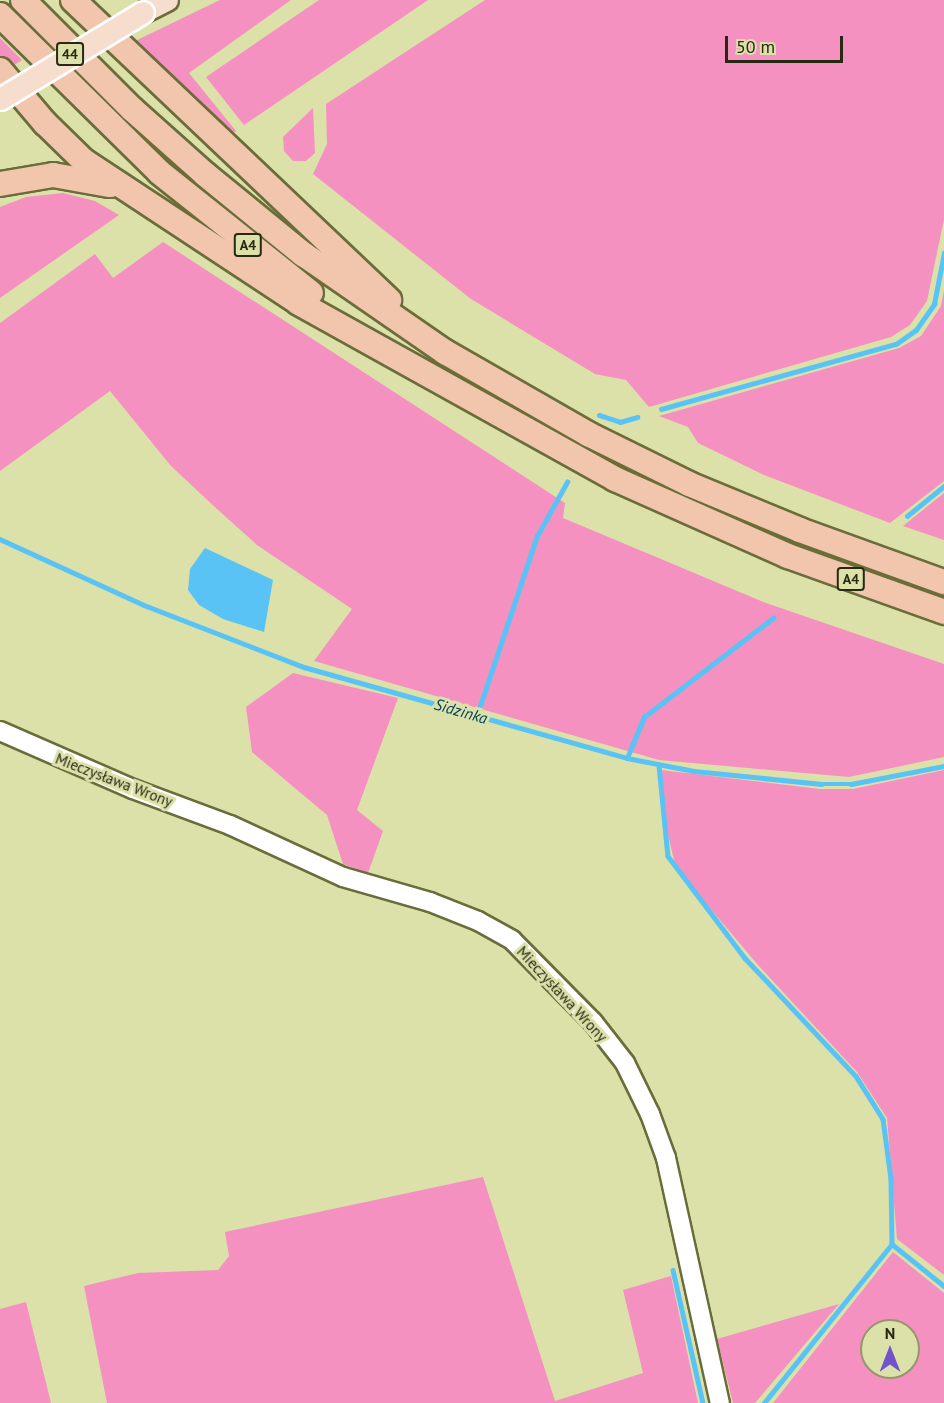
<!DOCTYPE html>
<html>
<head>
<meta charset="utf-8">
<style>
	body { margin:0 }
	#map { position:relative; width:944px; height:1403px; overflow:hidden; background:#dce0a9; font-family:"PT Sans",sans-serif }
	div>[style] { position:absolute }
	.green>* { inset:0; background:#f591c0 }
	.water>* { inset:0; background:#58c3f4 }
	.stream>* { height:4.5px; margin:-2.25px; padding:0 2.25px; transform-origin:2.25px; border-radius:2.25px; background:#58c3f4 }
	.roads { filter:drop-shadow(2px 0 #6a6d3a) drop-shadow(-2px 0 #6a6d3a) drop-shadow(0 2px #6a6d3a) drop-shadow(0 -2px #6a6d3a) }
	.secondary>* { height:18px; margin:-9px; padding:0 9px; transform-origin:9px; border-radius:9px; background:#fff }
	.primary>* { height:21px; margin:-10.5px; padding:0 10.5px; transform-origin:10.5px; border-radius:10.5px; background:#f7ddce }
	.highway>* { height:24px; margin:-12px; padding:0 12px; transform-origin:12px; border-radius:12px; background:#f1c6ad }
	.bridges { filter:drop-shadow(2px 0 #fff) drop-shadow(-2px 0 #fff) drop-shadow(0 2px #fff) drop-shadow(0 -2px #fff) }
	.primary-bridge>* { height:21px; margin:-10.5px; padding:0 10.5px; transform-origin:10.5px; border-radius:10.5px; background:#f7ddce }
	span { translate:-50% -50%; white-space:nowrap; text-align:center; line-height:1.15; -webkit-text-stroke:6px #dce0a9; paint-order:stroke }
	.shield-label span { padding:2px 4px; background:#dce0a9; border:2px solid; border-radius:4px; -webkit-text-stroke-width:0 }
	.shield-label { font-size:14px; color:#282913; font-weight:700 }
	.street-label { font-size:15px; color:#282913 }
	.water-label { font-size:16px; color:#00425a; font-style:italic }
	.north { position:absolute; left:860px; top:1319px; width:60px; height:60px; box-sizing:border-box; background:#dce0a9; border:2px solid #94976d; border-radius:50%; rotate:0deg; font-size:16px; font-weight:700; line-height:24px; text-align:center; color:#282913 }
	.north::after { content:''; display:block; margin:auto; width:21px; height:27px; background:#7253cc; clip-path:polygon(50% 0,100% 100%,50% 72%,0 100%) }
	.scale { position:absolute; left:725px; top:36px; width:118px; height:27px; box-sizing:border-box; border:3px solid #282913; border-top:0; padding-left:8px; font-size:18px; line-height:21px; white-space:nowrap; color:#282913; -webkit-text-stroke:4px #dce0a9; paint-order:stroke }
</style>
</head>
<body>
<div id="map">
	<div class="green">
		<div style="clip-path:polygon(220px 0,291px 0,189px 73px,236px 131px,230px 135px,133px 42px)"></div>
		<div style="clip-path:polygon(319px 0,428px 0,244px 125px,206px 77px)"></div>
		<div style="clip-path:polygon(485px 0,944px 0,944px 219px,927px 301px,910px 325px,891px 337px,649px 407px,626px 380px,595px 374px,471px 299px,313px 174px,327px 144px,326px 104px)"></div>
		<div style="clip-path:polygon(0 38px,22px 60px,10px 68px,0 56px)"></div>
		<div style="clip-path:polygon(313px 108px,315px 153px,306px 161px,293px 161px,284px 151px,283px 137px)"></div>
		<div style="clip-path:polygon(63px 193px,95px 201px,119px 215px,0 298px,0 207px,26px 197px)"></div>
		<div style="clip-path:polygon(163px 242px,565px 503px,563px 518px,766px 603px,944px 664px,944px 757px,849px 777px,659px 760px,314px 661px,352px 609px,257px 545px,217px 509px,171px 466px,110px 391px,0 471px,0 323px,95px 254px,113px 278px)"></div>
		<div style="clip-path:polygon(944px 290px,944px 481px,890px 523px,764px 475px,698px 443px,688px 427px,659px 416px,899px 348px,921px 336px,941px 306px)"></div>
		<div style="clip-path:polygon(944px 493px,944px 540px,903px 526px)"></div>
		<div style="clip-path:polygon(293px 673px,398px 698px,357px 810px,383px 831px,368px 873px,343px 864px,327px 815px,252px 752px,246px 707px)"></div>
		<div style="clip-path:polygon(661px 770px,820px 789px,853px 789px,944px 770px,944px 1275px,897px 1239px,887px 1118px,857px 1072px,758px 965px,676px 868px,668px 835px)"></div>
		<div style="clip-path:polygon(483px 1177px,555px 1401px,643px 1373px,623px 1290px,671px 1276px,698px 1403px,107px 1403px,84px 1286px,138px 1273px,218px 1270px,229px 1256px,225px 1232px)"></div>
		<div style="clip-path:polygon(evenodd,893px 1252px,944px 1293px,944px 1403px,773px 1403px,893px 1252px,872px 1331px,908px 1331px,908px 1367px,872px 1367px,872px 1331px)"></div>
		<div style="clip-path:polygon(26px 1302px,51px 1403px,0 1403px,0 1309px)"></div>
		<div style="clip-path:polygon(839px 1304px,755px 1403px,733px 1403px,717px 1339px)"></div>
	</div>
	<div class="water">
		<div style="clip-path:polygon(205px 548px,273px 580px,264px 632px,223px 619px,199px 605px,188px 590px,190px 569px)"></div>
	</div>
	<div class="stream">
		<div style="left:661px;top:409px;width:244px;rotate:-15.5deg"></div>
		<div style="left:896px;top:344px;width:24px;rotate:-35deg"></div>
		<div style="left:916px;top:330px;width:32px;rotate:-55deg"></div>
		<div style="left:934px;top:304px;width:52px;rotate:-78.9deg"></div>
		<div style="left:599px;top:415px;width:22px;rotate:18deg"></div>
		<div style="left:620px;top:422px;width:18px;rotate:-16deg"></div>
		<div style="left:907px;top:516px;width:48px;rotate:-39deg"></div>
		<div style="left:0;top:539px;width:158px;rotate:24.6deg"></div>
		<div style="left:144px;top:605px;width:172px;rotate:21.2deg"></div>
		<div style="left:304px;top:667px;width:336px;rotate:15.7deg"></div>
		<div style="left:627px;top:758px;width:68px;rotate:11deg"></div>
		<div style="left:694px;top:771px;width:128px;rotate:5.8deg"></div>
		<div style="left:821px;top:784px;width:30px"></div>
		<div style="left:851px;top:784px;width:95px;rotate:-11deg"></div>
		<div style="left:477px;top:715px;width:189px;rotate:-71.5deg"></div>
		<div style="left:537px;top:536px;width:62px;rotate:-60.9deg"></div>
		<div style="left:627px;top:758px;width:44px;rotate:-67.5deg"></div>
		<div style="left:644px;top:717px;width:163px;rotate:-37.5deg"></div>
		<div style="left:659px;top:765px;width:91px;rotate:84.4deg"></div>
		<div style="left:668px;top:856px;width:128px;rotate:53deg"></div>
		<div style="left:745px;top:958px;width:162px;rotate:46.8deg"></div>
		<div style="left:856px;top:1076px;width:51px;rotate:57.9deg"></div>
		<div style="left:883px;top:1119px;width:61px;rotate:82.4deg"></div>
		<div style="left:891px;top:1179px;width:65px;rotate:89.1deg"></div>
		<div style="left:892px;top:1244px;width:67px;rotate:38.9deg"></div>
		<div style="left:673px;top:1270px;width:136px;rotate:77.3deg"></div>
		<div style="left:764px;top:1403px;width:204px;rotate:-51.2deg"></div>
	</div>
	<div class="roads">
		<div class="secondary">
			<div style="left:0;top:731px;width:145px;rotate:23.6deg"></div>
			<div style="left:133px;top:789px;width:103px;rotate:20.4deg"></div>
			<div style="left:230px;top:825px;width:124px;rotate:24.7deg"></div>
			<div style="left:343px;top:877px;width:91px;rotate:16deg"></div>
			<div style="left:430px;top:902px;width:52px;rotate:21.6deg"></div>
			<div style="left:478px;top:921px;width:39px;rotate:29deg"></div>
			<div style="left:512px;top:940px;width:115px;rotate:45.4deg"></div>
			<div style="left:593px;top:1022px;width:52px;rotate:52deg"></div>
			<div style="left:625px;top:1063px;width:57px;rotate:63.9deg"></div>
			<div style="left:650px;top:1114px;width:47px;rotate:70deg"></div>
			<div style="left:666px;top:1158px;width:251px;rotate:77.6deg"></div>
		</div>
		<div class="primary">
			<div style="left:143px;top:12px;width:27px;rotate:-27deg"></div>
		</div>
		<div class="highway">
			<div style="left:23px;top:0;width:154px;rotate:45deg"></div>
			<div style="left:132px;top:109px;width:99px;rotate:41.7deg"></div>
			<div style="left:206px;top:175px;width:125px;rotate:39.2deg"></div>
			<div style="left:303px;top:254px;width:173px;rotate:34.6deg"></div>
			<div style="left:445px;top:352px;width:165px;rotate:29.8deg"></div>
			<div style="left:588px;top:434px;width:113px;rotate:26.3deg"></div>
			<div style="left:689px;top:484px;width:120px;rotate:22.5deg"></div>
			<div style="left:800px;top:530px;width:153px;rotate:19.9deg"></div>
			<div style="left:73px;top:0;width:436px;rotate:43.5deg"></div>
			<div style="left:0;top:15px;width:223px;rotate:44.6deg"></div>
			<div style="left:159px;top:172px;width:194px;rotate:38.5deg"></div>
			<div style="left:0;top:70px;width:70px;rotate:49.7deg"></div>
			<div style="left:45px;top:123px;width:54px;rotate:44.3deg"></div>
			<div style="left:84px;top:161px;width:258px;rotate:33.4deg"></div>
			<div style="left:299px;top:303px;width:362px;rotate:29.1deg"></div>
			<div style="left:615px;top:479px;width:189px;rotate:24deg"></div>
			<div style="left:788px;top:556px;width:166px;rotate:19.7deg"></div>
			<div style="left:0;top:184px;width:54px;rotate:-9.6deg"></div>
			<div style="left:53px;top:175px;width:58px;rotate:10deg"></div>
		</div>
	</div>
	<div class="bridges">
		<div class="primary-bridge">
			<div style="left:0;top:99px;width:167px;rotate:-31.3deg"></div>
		</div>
	</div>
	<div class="shield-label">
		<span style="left:70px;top:54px">44</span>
		<span style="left:248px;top:245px">A4</span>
		<span style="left:851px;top:579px">A4</span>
	</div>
	<div class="street-label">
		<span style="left:114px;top:780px;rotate:21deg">Mieczysława Wrony</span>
		<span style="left:562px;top:994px;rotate:47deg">Mieczysława Wrony</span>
	</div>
	<div class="water-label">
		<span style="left:461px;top:711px;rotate:16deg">Sidzinka</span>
	</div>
	<div class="north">N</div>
	<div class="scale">50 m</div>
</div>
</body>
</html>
